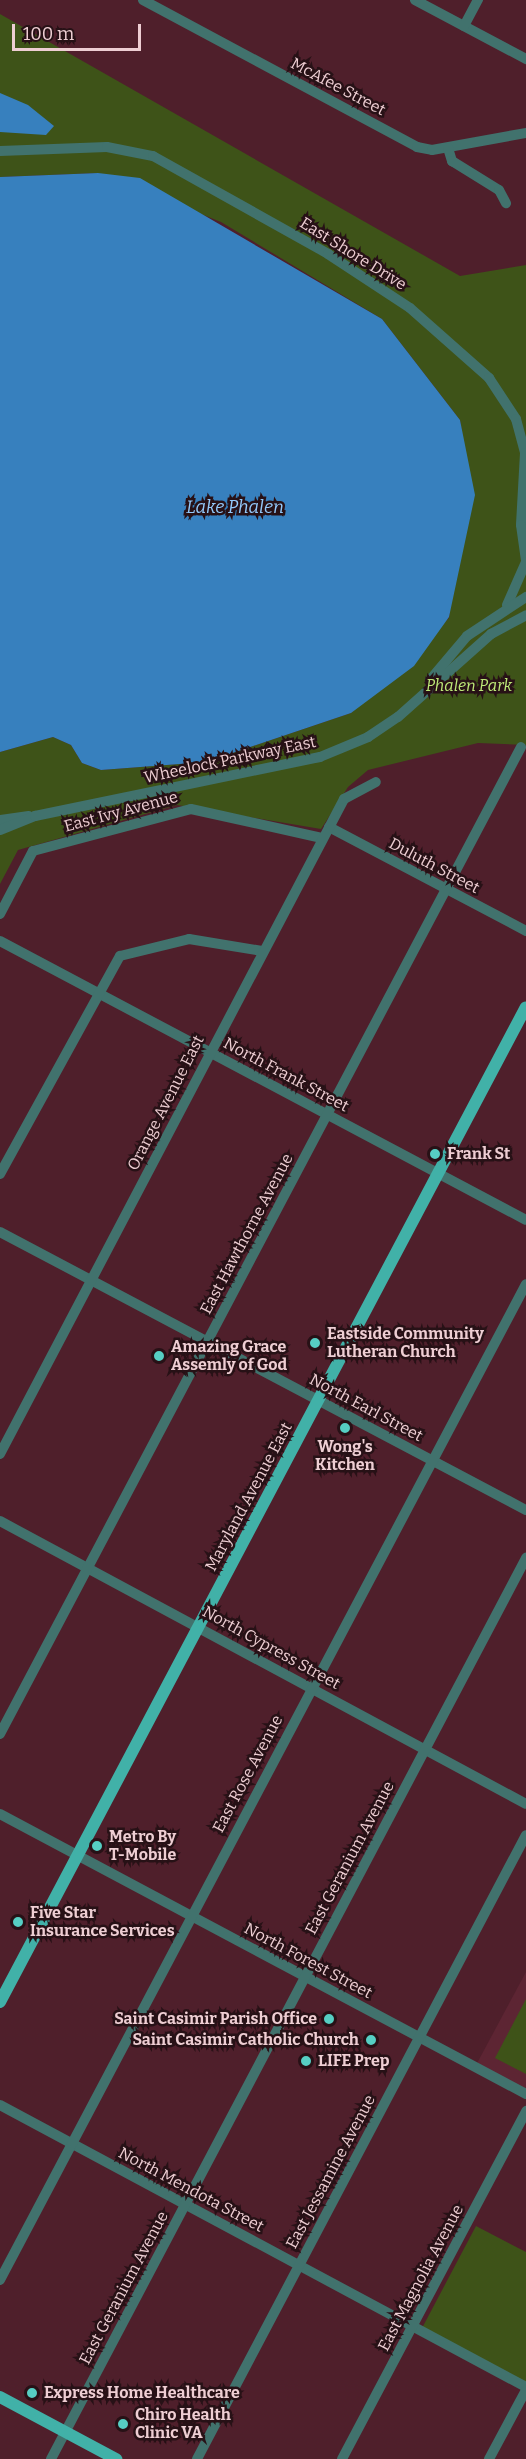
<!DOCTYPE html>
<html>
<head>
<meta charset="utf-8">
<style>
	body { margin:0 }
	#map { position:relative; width:526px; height:2459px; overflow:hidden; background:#4f1f2b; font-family:Bitter,serif }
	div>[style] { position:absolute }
	.built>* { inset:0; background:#5d2533 }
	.green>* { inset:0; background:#3e5318 }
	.water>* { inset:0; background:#3780be }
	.minor>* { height:10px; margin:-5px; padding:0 5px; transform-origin:5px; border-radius:5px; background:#41726d }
	.major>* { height:12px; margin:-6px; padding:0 6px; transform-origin:6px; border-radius:6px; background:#41b1a8 }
	.dots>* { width:16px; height:16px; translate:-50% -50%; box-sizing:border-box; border:3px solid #271116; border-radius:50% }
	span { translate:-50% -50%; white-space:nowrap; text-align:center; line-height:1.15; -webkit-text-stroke:5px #271116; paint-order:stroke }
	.street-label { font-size:16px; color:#eeced3 }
	.park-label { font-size:16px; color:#bde978; font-style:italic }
	.poi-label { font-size:16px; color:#eeced3; font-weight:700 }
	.left { translate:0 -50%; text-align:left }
	.right { translate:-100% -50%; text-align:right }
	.water-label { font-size:18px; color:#93c9fa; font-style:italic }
	.scale { position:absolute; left:12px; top:24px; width:129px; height:27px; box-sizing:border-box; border:3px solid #eeced3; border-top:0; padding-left:8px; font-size:18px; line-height:21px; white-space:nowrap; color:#eeced3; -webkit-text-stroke:4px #271116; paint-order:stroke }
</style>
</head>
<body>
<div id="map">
	<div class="built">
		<div style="clip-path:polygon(526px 1972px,526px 2094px,475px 2067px)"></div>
	</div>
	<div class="green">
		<div style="clip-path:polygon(0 14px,460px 276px,526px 265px,526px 745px,478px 743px,368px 770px,348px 787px,321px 829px,177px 805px,18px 850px,0 884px,0 752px,53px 737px,71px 745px,82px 763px,101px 770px,206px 762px,351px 713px,449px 618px,466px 457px,460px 420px,382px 319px,221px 222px,98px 173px,0 177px)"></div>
		<div style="clip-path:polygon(526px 1999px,526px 2074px,495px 2058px)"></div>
		<div style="clip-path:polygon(476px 2226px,526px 2252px,526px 2387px,421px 2330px)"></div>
	</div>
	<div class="water">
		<div style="clip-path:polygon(0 93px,28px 105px,54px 126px,46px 135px,0 132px)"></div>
		<div style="clip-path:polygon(98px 173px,140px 178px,382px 319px,460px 420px,475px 495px,449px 617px,414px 666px,351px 713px,206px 762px,101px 770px,82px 763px,71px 745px,53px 737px,0 752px,0 177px)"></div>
	</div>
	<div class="minor">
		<div style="left:143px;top:0;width:311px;rotate:28.2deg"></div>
		<div style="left:417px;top:147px;width:15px;rotate:11deg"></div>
		<div style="left:432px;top:150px;width:96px;rotate:-10.3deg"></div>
		<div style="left:415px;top:0;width:126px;rotate:28deg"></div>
		<div style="left:464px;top:26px;width:30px;rotate:-62deg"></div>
		<div style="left:448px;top:148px;width:14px;rotate:73deg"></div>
		<div style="left:452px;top:161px;width:55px;rotate:31.7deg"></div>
		<div style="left:499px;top:190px;width:15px;rotate:62deg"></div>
		<div style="left:0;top:151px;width:107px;rotate:-2.1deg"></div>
		<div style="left:107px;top:147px;width:47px;rotate:11.1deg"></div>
		<div style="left:153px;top:156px;width:201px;rotate:29.2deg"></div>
		<div style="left:328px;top:254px;width:98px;rotate:33.4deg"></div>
		<div style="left:410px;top:308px;width:106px;rotate:41.5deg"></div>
		<div style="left:489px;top:378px;width:49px;rotate:56.6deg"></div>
		<div style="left:516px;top:419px;width:35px;rotate:75deg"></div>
		<div style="left:525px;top:453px;width:72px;rotate:93.2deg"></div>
		<div style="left:521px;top:525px;width:35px;rotate:82deg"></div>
		<div style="left:507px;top:605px;width:47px;rotate:-66.2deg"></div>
		<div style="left:430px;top:680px;width:57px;rotate:-49.9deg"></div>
		<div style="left:467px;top:636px;width:71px;rotate:-33.5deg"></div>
		<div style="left:0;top:820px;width:29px;rotate:-8deg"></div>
		<div style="left:329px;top:827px;width:223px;rotate:27.8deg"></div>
		<div style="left:0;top:830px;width:38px;rotate:-22deg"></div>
		<div style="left:35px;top:816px;width:291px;rotate:-11.7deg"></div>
		<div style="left:320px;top:757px;width:52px;rotate:-22.6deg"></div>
		<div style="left:368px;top:737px;width:36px;rotate:-34deg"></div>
		<div style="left:398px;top:717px;width:125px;rotate:-41.7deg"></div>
		<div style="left:491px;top:634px;width:40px;rotate:-28deg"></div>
		<div style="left:0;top:914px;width:71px;rotate:-62.4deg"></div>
		<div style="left:33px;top:851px;width:163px;rotate:-14.9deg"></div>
		<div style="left:191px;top:809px;width:134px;rotate:12.5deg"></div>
		<div style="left:0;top:941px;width:595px;rotate:27.94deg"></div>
		<div style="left:0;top:1174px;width:249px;rotate:-61.2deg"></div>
		<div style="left:120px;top:956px;width:71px;rotate:-13.8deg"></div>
		<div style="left:189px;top:939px;width:74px;rotate:9.3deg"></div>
		<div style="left:0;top:1232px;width:595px;rotate:27.86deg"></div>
		<div style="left:0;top:1454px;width:740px;rotate:-62.29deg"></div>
		<div style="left:344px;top:799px;width:36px;rotate:-28deg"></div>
		<div style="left:0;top:1521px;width:597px;rotate:28.28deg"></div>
		<div style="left:0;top:1734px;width:1116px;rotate:-62.17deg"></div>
		<div style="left:0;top:1814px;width:596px;rotate:28.03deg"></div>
		<div style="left:0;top:2105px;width:597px;rotate:28.2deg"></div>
		<div style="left:0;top:2280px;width:1126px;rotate:-62.16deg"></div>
		<div style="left:51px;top:2459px;width:1019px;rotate:-62.2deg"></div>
		<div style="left:197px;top:2459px;width:705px;rotate:-62.2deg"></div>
		<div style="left:342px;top:2459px;width:394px;rotate:-62.1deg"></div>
		<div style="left:489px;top:2459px;width:78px;rotate:-61.8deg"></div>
	</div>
	<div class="major">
		<div style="left:0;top:2002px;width:1125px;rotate:-62.14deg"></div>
		<div style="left:0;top:2397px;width:132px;rotate:28.1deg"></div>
	</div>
	<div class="dots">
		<div style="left:435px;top:1154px;background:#56cec3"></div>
		<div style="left:315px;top:1343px;background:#56cec3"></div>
		<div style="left:159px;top:1356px;background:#56cec3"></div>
		<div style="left:345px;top:1428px;background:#56cec3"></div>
		<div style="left:97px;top:1846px;background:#56cec3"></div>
		<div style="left:18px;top:1922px;background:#56cec3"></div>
		<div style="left:329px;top:2019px;background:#56cec3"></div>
		<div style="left:371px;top:2040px;background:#56cec3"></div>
		<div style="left:306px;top:2061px;background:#56cec3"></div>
		<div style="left:32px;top:2393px;background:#56cec3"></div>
		<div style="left:123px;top:2424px;background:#56cec3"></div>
	</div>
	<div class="street-label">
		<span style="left:338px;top:87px;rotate:28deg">McAfee Street</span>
		<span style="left:353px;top:254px;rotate:32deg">East Shore Drive</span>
		<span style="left:230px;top:760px;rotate:-12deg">Wheelock Parkway East</span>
		<span style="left:121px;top:812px;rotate:-15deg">East Ivy Avenue</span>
		<span style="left:434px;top:866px;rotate:28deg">Duluth Street</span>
		<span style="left:286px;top:1075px;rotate:28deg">North Frank Street</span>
		<span style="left:166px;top:1103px;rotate:-63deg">Orange Avenue East</span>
		<span style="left:247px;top:1234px;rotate:-62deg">East Hawthorne Avenue</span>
		<span style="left:366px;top:1408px;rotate:28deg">North Earl Street</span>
		<span style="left:249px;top:1497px;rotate:-62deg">Maryland Avenue East</span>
		<span style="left:271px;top:1648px;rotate:29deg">North Cypress Street</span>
		<span style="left:248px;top:1774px;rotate:-62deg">East Rose Avenue</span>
		<span style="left:350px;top:1858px;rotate:-62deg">East Geranium Avenue</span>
		<span style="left:308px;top:1961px;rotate:28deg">North Forest Street</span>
		<span style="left:331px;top:2172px;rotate:-62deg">East Jessamine Avenue</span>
		<span style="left:191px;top:2190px;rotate:28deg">North Mendota Street</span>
		<span style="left:421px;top:2278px;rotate:-62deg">East Magnolia Avenue</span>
		<span style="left:124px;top:2288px;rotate:-62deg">East Geranium Avenue</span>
	</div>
	<div class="park-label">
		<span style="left:469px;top:686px">Phalen Park</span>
	</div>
	<div class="poi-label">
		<span class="left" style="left:447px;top:1154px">Frank St</span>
		<span class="left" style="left:327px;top:1343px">Eastside Community<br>Lutheran Church</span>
		<span class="left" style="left:171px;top:1356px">Amazing Grace<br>Assemly of God</span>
		<span style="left:345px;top:1456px">Wong's<br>Kitchen</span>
		<span class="left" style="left:109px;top:1846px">Metro By<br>T-Mobile</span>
		<span class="left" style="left:30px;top:1922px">Five Star<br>Insurance Services</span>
		<span class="right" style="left:317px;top:2019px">Saint Casimir Parish Office</span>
		<span class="right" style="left:359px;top:2040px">Saint Casimir Catholic Church</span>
		<span class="left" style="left:318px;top:2061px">LIFE Prep</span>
		<span class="left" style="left:44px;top:2393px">Express Home Healthcare</span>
		<span class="left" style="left:135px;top:2424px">Chiro Health<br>Clinic VA</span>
	</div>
	<div class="water-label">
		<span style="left:235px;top:507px">Lake Phalen</span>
	</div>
	<div class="scale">100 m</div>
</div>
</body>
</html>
